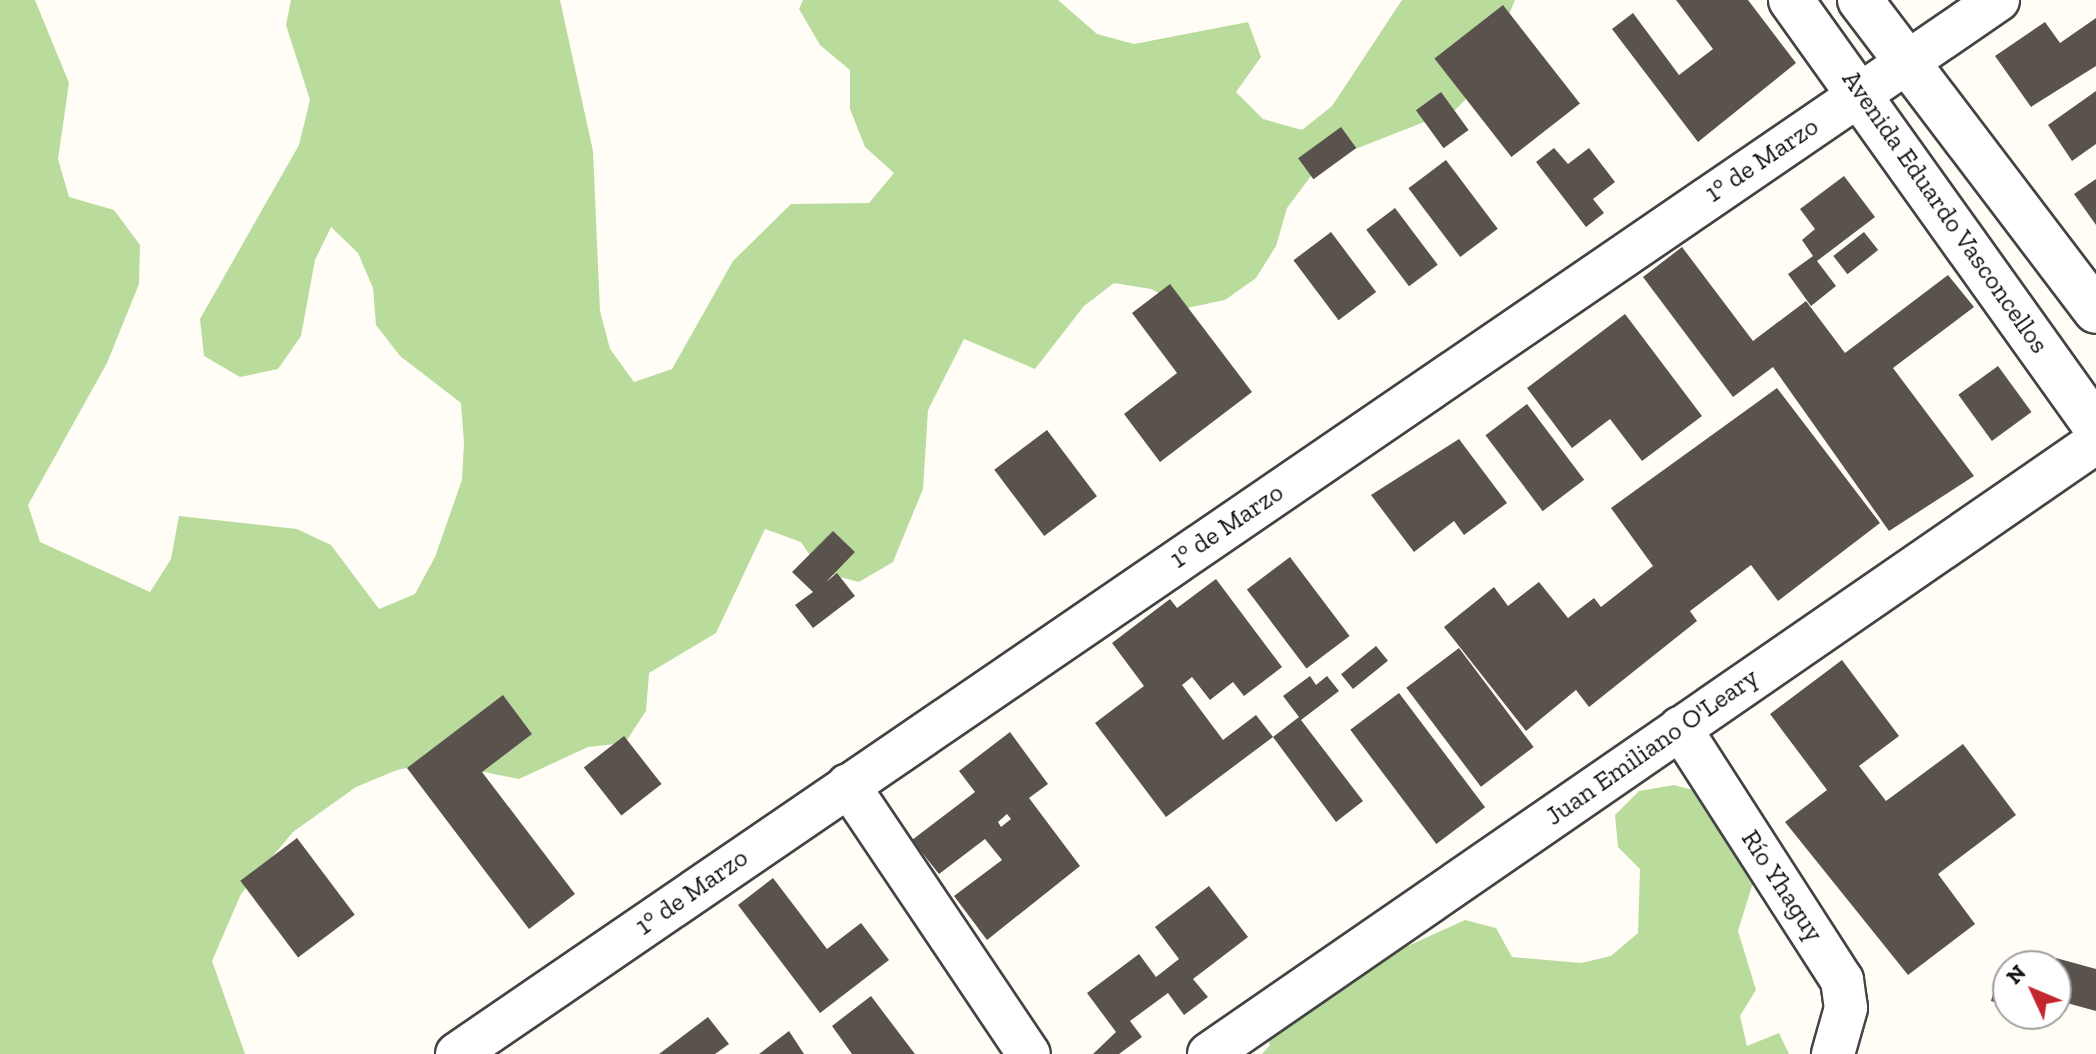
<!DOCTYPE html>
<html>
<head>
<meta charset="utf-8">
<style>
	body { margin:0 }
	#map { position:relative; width:2096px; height:1054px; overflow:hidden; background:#fffdf5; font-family:"Zilla Slab",serif }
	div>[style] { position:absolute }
	.forest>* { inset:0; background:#b9dc9c }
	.building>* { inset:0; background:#5a524d; transform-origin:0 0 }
	.roads { filter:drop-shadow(2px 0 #444) drop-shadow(-2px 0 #444) drop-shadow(0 2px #444) drop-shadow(0 -2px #444) }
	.minor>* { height:42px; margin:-21px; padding:0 21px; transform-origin:21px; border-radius:21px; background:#fff }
	.tertiary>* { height:44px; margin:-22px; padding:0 22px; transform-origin:22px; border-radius:22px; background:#fff }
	span { translate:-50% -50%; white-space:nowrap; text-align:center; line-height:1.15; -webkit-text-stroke:8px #fff; paint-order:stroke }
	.street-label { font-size:26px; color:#111 }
	.north { position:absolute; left:1992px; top:950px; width:80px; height:80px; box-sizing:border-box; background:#fff; border:2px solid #a0a0a0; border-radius:50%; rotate:314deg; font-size:22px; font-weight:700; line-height:32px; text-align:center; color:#111 }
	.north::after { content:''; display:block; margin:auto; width:28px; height:36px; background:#c4262e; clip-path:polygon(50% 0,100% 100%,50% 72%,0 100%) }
</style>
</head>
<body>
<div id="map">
	<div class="forest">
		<div style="clip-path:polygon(0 0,35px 0,69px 83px,58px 159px,69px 197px,114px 210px,140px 245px,139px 284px,107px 363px,28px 505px,40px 542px,150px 592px,171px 559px,179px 516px,297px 529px,331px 545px,379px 609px,415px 594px,435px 557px,462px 480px,464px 443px,461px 403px,400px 356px,376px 325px,373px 288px,358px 253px,331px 227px,315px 260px,301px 336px,278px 369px,240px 377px,204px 356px,200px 319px,299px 145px,310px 100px,286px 25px,291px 0,560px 0,593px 151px,600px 311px,610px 349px,634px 382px,672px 369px,733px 261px,791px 204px,869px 203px,894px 173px,865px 147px,850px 109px,850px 70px,820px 45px,799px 9px,803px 0,1058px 0,1097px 34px,1134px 44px,1248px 22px,1261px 57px,1236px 92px,1263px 119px,1302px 130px,1332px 106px,1402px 0,1515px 0,1481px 84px,1455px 110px,1340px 155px,1311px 176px,1287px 208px,1276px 246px,1256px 278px,1225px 300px,1187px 308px,1151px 289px,1114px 283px,1084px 306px,1035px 369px,964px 339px,928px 410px,923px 489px,893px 562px,859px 582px,821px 572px,801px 542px,765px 529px,716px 633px,649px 673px,646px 711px,625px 743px,588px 747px,519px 779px,435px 762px,397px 770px,356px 787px,293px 832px,241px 894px,212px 961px,245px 1054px,0 1054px)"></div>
		<div style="clip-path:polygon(1674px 785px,1704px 793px,1756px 873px,1738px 931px,1756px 990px,1740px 1016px,1747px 1046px,1779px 1033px,1789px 1054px,1262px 1054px,1270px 1045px,1260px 1013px,1465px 920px,1496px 928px,1512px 957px,1581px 963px,1611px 956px,1638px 933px,1640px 869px,1618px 847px,1615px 815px,1639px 791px)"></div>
	</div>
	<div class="building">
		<div style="clip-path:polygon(1676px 0,1748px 0,1796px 63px,1698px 142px,1612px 29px,1633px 13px,1679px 75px,1713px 49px)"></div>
		<div style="left:1503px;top:5px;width:125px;height:87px;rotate:52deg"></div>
		<div style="clip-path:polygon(2096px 18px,2096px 66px,2031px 107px,1995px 56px,2045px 22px,2060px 43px)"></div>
		<div style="clip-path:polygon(2096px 91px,2096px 144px,2072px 161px,2048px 125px)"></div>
		<div style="left:1441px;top:92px;width:47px;height:31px;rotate:54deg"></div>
		<div style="left:1341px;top:127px;width:26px;height:53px;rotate:54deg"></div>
		<div style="clip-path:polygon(1554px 148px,1568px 164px,1589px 148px,1615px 182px,1593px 199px,1604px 213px,1586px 227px,1536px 162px)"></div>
		<div style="left:1446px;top:160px;width:86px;height:47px;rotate:53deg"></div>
		<div style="clip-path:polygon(1844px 176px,1875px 217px,1817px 261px,1836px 286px,1811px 306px,1788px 274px,1813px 256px,1802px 240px,1815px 229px,1800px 209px)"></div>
		<div style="clip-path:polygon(2096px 179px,2096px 225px,2074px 194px)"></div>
		<div style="left:1395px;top:208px;width:71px;height:36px;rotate:53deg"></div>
		<div style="left:1331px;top:232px;width:75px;height:47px;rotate:53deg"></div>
		<div style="left:1864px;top:232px;width:23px;height:39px;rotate:52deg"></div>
		<div style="clip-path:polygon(1682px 247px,1753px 341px,1806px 301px,1845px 353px,1948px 275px,1974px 307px,1893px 368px,1974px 476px,1889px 531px,1773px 367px,1733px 397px,1643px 277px)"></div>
		<div style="clip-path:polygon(1170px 284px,1252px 392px,1160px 462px,1124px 414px,1177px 373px,1132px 313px)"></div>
		<div style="clip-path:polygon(1625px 314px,1702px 416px,1642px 461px,1610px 419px,1572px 448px,1527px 388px)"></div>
		<div style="left:1998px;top:366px;width:57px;height:49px;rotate:54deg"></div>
		<div style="clip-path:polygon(1777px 388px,1880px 523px,1778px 601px,1751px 565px,1690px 611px,1697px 621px,1589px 707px,1576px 690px,1526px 731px,1444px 627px,1494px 587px,1508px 606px,1539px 582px,1568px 618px,1594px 598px,1601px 607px,1653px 566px,1611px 508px)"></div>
		<div style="left:1527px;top:404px;width:95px;height:52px;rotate:53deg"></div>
		<div style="left:1047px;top:430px;width:83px;height:66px;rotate:53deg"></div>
		<div style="clip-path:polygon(1459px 439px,1507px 503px,1464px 535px,1454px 521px,1414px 552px,1371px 495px)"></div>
		<div style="clip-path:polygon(833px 531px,855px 552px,826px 582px,837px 573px,855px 596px,813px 628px,795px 605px,813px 592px,792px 572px)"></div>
		<div style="left:1290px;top:557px;width:99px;height:54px;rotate:53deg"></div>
		<div style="clip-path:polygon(1216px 579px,1282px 667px,1244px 696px,1233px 682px,1210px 700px,1192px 677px,1182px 685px,1223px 740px,1256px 715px,1273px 737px,1299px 717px,1283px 696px,1310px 676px,1316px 685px,1327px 676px,1339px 691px,1301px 720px,1363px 801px,1336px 822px,1273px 737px,1166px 817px,1095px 723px,1144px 686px,1112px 643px,1170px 599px,1177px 608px)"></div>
		<div style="left:1376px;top:646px;width:19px;height:45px;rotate:51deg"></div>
		<div style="left:1459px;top:648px;width:124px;height:66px;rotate:53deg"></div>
		<div style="clip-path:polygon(1842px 660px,1899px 736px,1859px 766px,1886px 801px,1963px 744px,2016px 815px,1938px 874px,1975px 924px,1908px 975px,1785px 822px,1827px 790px,1770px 714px)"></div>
		<div style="left:1399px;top:693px;width:143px;height:61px;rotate:53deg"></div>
		<div style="clip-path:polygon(503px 695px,532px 734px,482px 772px,575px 894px,529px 929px,407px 768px)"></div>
		<div style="clip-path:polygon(evenodd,1010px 732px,1048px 784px,1029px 798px,1080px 866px,987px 940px,954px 896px,1002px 860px,985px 839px,939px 874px,912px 840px,975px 792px,959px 771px,1010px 732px,1007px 814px,1011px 819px,1001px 827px,998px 822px,1007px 814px)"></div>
		<div style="left:624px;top:736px;width:61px;height:51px;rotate:52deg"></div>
		<div style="left:297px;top:838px;width:96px;height:71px;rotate:53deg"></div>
		<div style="clip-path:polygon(773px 878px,827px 949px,861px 923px,889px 960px,820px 1013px,738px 905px)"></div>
		<div style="clip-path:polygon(1209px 886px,1248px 937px,1193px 979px,1208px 997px,1184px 1015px,1168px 993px,1130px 1021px,1142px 1037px,1119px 1054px,1093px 1054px,1116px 1032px,1087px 993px,1139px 954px,1156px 977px,1179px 959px,1155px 927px)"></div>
		<div style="clip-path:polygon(2056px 958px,2096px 969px,2096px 1011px,2056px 1000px)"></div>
		<div style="clip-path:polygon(1999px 972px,2008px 974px,2008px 1006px,1991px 1001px)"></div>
		<div style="clip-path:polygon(871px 996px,902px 1037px,915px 1054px,852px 1054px,832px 1026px)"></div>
		<div style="clip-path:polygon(708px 1017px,729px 1044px,715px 1054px,659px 1054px)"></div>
		<div style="clip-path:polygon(789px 1031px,804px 1054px,759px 1054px)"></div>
	</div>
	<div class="roads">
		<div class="minor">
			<div style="left:1680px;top:728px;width:300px;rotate:57.3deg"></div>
			<div style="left:1842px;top:980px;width:28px;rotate:82deg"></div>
			<div style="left:1846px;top:1008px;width:48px;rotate:105.8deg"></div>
			<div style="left:848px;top:785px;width:324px;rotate:56.1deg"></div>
			<div style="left:457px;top:1054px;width:1867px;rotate:-34.37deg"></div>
			<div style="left:1209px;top:1054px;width:1078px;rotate:-34.6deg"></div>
		</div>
		<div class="tertiary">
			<div style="left:1791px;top:0;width:525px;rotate:54.46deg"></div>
			<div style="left:1860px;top:0;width:390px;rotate:52.8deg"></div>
		</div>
	</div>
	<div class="street-label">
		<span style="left:1762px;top:160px;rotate:-34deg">1° de Marzo</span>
		<span style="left:1945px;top:212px;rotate:55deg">Avenida Eduardo Vasconcellos</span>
		<span style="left:1227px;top:526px;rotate:-34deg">1° de Marzo</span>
		<span style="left:1652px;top:747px;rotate:-35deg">Juan Emiliano O'Leary</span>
		<span style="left:1782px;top:886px;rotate:57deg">Río Yhaguy</span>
		<span style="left:692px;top:892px;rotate:-35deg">1° de Marzo</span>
	</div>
	<div class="north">N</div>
</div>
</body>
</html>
